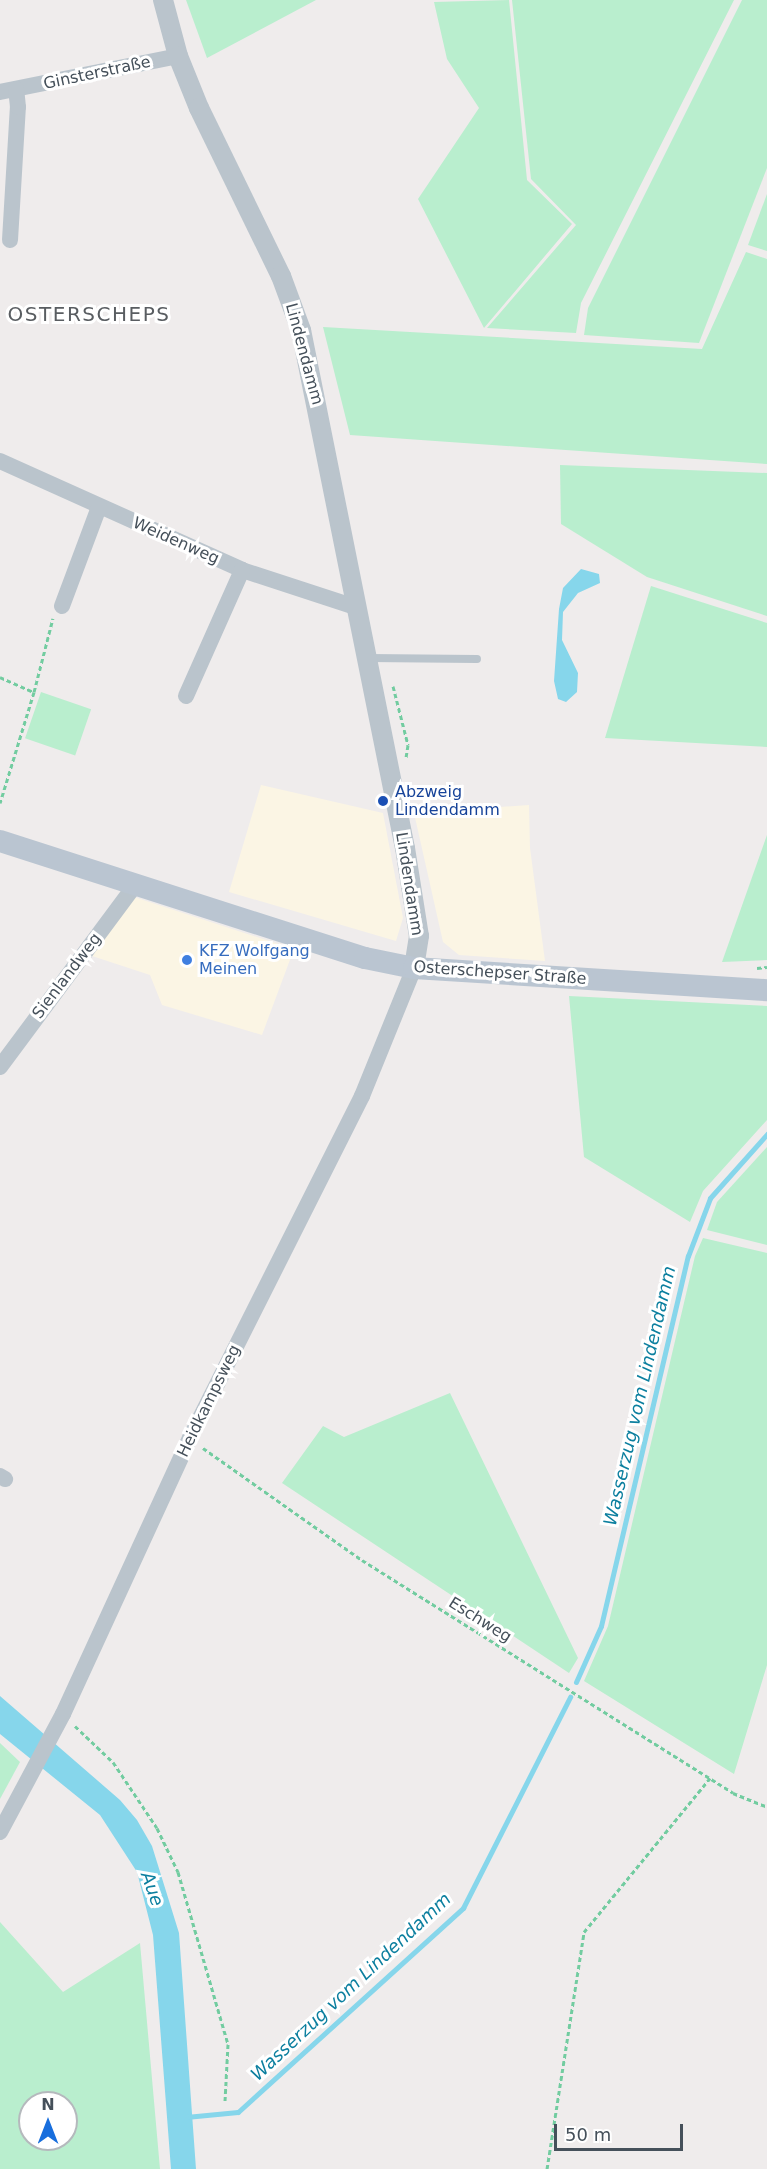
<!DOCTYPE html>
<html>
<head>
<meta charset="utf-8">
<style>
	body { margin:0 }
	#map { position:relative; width:767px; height:2169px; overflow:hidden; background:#efecec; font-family:"DejaVu Sans",sans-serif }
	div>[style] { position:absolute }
	.commercial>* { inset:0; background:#fbf5e4 }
	.green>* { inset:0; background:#b9eece; transform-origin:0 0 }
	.water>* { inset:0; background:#86d6eb }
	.stream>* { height:5px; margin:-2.5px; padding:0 2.5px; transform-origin:2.5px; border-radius:2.5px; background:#86d6eb }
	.path>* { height:3px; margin-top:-1.5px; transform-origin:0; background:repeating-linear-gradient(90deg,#72cca0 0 4.5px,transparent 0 7.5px) }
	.service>* { height:8px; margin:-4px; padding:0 4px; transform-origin:4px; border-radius:4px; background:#bac4cc }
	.minor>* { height:16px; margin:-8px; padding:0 8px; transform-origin:8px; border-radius:8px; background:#bac4cc }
	.tertiary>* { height:20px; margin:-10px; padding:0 10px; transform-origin:10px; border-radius:10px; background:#bac4cc }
	.secondary>* { height:22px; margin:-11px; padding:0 11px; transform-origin:11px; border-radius:11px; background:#bac5d1 }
	.dots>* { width:16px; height:16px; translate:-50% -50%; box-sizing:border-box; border:3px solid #fff; border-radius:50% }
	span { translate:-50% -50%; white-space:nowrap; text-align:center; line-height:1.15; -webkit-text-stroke:6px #fff; paint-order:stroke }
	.street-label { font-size:16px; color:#45505a }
	.transit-label { font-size:16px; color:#164399 }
	.left { translate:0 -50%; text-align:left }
	.shop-label { font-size:16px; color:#366cbe }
	.water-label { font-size:18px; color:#0c7f9f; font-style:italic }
	.quarter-label { font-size:20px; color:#595d61; letter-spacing:1.5px }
	.north { position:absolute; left:18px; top:2091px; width:60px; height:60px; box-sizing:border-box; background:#fff; border:2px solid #b5b9bd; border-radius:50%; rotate:0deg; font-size:16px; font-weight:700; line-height:24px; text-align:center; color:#45505a }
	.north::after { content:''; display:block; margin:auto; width:21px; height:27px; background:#186edd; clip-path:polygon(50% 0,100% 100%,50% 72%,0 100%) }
	.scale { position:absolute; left:554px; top:2124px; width:129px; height:27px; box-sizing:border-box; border:3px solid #45505a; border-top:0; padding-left:8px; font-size:18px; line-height:21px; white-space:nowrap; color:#45505a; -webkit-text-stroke:4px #fff; paint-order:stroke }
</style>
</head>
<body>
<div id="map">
	<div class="commercial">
		<div style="clip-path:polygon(261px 785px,383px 813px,403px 918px,396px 941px,229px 892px)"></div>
		<div style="clip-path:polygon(529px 805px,530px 848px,545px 961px,459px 955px,443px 942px,414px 813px)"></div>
		<div style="clip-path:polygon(134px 897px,294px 949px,262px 1035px,162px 1005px,150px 975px,89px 955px)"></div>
	</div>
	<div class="green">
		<div style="clip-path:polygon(186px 0,316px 0,207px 58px)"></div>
		<div style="clip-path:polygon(509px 0,527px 180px,572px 224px,484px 328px,418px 199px,479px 108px,447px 59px,434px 2px)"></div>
		<div style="clip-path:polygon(512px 0,734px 0,581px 303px,576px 333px,487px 328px,576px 225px,531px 179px)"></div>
		<div style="clip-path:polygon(742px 0,767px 0,767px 168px,699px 343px,584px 335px,588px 308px)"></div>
		<div style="clip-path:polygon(767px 194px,767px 251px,748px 245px)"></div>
		<div style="clip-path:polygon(746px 252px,767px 259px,767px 464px,350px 435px,323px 327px,702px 349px)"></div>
		<div style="clip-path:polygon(560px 465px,767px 473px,767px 616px,647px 577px,561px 524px)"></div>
		<div style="clip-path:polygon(651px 586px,767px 623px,767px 747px,605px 738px)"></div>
		<div style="left:41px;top:692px;width:53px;height:49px;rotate:19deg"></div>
		<div style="clip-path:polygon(767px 835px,767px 960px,722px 962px)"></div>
		<div style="clip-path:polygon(569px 996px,767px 1006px,767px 1120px,703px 1191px,690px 1222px,584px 1157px)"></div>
		<div style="clip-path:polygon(767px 1147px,767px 1245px,707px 1230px,717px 1202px)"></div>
		<div style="clip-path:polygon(703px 1238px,767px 1253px,767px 1665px,734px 1774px,584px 1681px,608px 1626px,695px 1256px)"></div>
		<div style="clip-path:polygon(450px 1393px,578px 1658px,569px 1673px,282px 1483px,323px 1426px,344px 1437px)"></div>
		<div style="clip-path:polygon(0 1743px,20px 1762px,0 1799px)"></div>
		<div style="clip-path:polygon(evenodd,0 1922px,63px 1992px,140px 1943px,160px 2169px,0 2169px,0 1922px,30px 2103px,66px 2103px,66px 2139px,30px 2139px,30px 2103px)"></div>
	</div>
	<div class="water">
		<div style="clip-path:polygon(581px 569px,599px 574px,600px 583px,578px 593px,563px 612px,562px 640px,578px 673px,577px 692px,566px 702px,558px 699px,554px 681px,559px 609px,563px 588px)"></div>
		<div style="clip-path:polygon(0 1696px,120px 1800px,137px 1820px,152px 1846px,179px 1933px,196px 2169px,171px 2169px,153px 1935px,137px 1872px,100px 1815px,0 1734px)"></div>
	</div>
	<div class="stream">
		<div style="left:576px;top:1682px;width:61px;rotate:-65.9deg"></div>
		<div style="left:601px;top:1626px;width:380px;rotate:-76.8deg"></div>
		<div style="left:688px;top:1256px;width:62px;rotate:-69.2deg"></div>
		<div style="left:710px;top:1198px;width:86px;rotate:-48.3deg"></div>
		<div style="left:186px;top:2117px;width:52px;rotate:-5.5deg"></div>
		<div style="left:238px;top:2112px;width:304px;rotate:-42.2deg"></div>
		<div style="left:463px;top:1908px;width:237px;rotate:-63.1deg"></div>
	</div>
	<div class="path">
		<div style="left:0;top:677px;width:37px;rotate:24deg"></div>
		<div style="left:34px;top:692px;width:116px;rotate:107deg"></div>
		<div style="left:393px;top:686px;width:61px;rotate:75.7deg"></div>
		<div style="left:408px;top:745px;width:13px;rotate:99deg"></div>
		<div style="left:34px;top:692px;width:76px;rotate:-75.6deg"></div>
		<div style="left:757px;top:968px;width:10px;rotate:-6deg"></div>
		<div style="left:203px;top:1448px;width:194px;rotate:35.2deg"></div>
		<div style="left:362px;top:1560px;width:438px;rotate:32.1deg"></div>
		<div style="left:733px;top:1793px;width:37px;rotate:22deg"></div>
		<div style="left:75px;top:1726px;width:52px;rotate:43.5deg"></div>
		<div style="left:113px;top:1762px;width:79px;rotate:56.3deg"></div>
		<div style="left:157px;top:1828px;width:49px;rotate:64.5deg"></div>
		<div style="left:178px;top:1872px;width:179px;rotate:73.8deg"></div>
		<div style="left:228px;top:2044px;width:58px;rotate:93deg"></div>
		<div style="left:547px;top:2169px;width:240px;rotate:-81.1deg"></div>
		<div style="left:584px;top:1932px;width:199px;rotate:-50.7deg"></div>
	</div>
	<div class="service">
		<div style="left:368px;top:658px;width:109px;rotate:0.5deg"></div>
	</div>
	<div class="minor">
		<div style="left:0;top:92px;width:182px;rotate:-11.4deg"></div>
		<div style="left:10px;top:240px;width:133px;rotate:-86.6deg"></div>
		<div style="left:18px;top:107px;width:18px;rotate:-96deg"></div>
		<div style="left:0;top:461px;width:265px;rotate:24.2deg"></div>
		<div style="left:242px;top:570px;width:122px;rotate:18.1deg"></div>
		<div style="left:62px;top:606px;width:106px;rotate:-69.5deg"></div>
		<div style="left:186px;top:696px;width:138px;rotate:-66deg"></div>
		<div style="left:0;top:1067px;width:227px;rotate:-53.4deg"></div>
		<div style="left:0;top:1476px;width:6px;rotate:31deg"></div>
		<div style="left:0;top:1832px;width:134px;rotate:-61.9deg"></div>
		<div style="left:63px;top:1714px;width:304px;rotate:-65.3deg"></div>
		<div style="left:190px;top:1438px;width:383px;rotate:-63.3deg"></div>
		<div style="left:362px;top:1096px;width:138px;rotate:-67.9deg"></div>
	</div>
	<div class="tertiary">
		<div style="left:163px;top:0;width:58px;rotate:75deg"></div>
		<div style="left:178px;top:56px;width:56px;rotate:68deg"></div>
		<div style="left:199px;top:108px;width:187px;rotate:64deg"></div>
		<div style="left:281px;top:276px;width:58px;rotate:69.7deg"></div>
		<div style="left:301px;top:330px;width:528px;rotate:78.65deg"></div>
		<div style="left:405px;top:848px;width:89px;rotate:81deg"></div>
		<div style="left:419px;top:936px;width:32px;rotate:99deg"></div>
	</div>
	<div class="secondary">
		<div style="left:0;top:841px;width:383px;rotate:17.8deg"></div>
		<div style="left:365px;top:958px;width:50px;rotate:11.5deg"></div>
		<div style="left:414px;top:968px;width:354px;rotate:3.6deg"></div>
	</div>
	<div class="dots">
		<div style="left:383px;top:801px;background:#1a4fb4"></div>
		<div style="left:187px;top:960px;background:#3f7fe0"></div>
	</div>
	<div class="street-label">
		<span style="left:97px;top:73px;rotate:-12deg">Ginsterstraße</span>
		<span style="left:304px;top:354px;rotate:75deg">Lindendamm</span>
		<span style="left:176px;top:541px;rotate:24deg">Weidenweg</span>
		<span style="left:409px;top:884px;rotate:81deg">Lindendamm</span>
		<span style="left:500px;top:973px;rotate:4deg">Osterschepser Straße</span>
		<span style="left:67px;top:976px;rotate:-53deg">Sienlandweg</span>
		<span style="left:209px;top:1401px;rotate:-64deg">Heidkampsweg</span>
		<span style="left:480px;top:1620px;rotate:32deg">Eschweg</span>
	</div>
	<div class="transit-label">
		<span class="left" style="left:395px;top:801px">Abzweig<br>Lindendamm</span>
	</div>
	<div class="shop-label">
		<span class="left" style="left:199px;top:960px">KFZ Wolfgang<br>Meinen</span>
	</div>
	<div class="water-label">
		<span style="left:640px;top:1396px;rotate:-77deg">Wasserzug vom Lindendamm</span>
		<span style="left:152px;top:1889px;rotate:70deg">Aue</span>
		<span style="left:351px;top:1987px;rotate:-43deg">Wasserzug vom Lindendamm</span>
	</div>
	<div class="quarter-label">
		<span style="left:89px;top:314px">OSTERSCHEPS</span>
	</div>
	<div class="north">N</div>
	<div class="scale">50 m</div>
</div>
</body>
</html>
